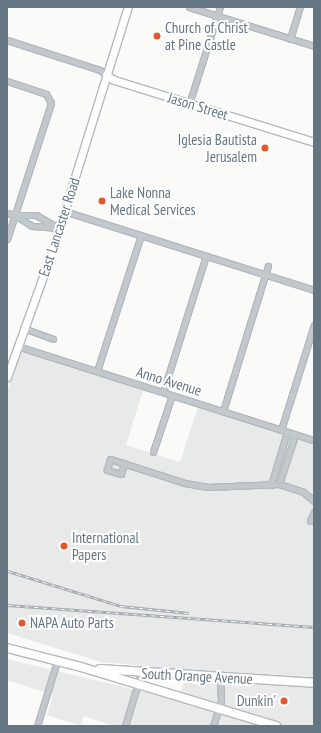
<!DOCTYPE html>
<html>
<head>
<meta charset="utf-8">
<style>
	body { margin:0 }
	#map { position:relative; width:321px; height:733px; overflow:hidden; background:#fafaf8; font-family:"PT Sans Narrow",sans-serif }
	div>[style] { position:absolute }
	.built>* { inset:0; background:#e8e9e9 }
	.roads { filter:drop-shadow(1px 0 #b3babf) drop-shadow(-1px 0 #b3babf) drop-shadow(0 1px #b3babf) drop-shadow(0 -1px #b3babf) }
	.street>* { height:5px; margin:-2.5px; padding:0 2.5px; transform-origin:2.5px; border-radius:2.5px; background:#c3c8cc }
	.secondary>* { height:7px; margin:-3.5px; padding:0 3.5px; transform-origin:3.5px; border-radius:3.5px; background:#fff }
	.primary>* { height:8px; margin:-4px; padding:0 4px; transform-origin:4px; border-radius:4px; background:#fff }
	.rail>* { height:3px; margin-top:-1.5px; transform-origin:0; background:repeating-linear-gradient(90deg,#fff 0 4.5px,#a2aab0 0 9px); box-sizing:border-box; border-block:1px solid #a2aab0 }
	.dots>* { width:11px; height:11px; translate:-50% -50%; box-sizing:border-box; border:2px solid #fff; border-radius:50% }
	span { translate:-50% -50%; white-space:nowrap; text-align:center; line-height:1.15; -webkit-text-stroke:4px #fff; paint-order:stroke }
	.poi-label { font-size:15px; color:#657683 }
	.left { translate:0 -50%; text-align:left }
	.right { translate:-100% -50%; text-align:right }
	.street-label { font-size:15px; color:#657683 }
	.frame { position:absolute; inset:0; border:8px solid #657683; pointer-events:none }
</style>
</head>
<body>
<div id="map">
	<div class="built">
		<div style="clip-path:polygon(21px 348px,144px 387px,126px 445px,180px 462px,199px 404px,314px 440px,314px 726px,114px 726px,84px 716px,81px 726px,47px 715px,53px 695px,7px 680px,7px 659px,178px 700px,184px 682px,185px 670px,101px 662px,7px 633px,7px 391px)"></div>
	</div>
	<div class="roads">
		<div class="street">
			<div style="left:189px;top:7px;width:131px;rotate:17.3deg"></div>
			<div style="left:290px;top:39px;width:34px;rotate:-73deg"></div>
			<div style="left:7px;top:40px;width:98px;rotate:17.9deg"></div>
			<div style="left:100px;top:70px;width:8px;rotate:40deg"></div>
			<div style="left:7px;top:81px;width:41px;rotate:18.4deg"></div>
			<div style="left:46px;top:94px;width:10px;rotate:61deg"></div>
			<div style="left:51px;top:103px;width:143px;rotate:107.9deg"></div>
			<div style="left:189px;top:104px;width:102px;rotate:-72.3deg"></div>
			<div style="left:64px;top:211px;width:262px;rotate:17.5deg"></div>
			<div style="left:7px;top:213px;width:8px;rotate:14deg"></div>
			<div style="left:15px;top:215px;width:20px;rotate:33deg"></div>
			<div style="left:32px;top:226px;width:27px;rotate:4deg"></div>
			<div style="left:15px;top:215px;width:21px"></div>
			<div style="left:36px;top:215px;width:22px;rotate:30deg"></div>
			<div style="left:23px;top:328px;width:32px;rotate:20deg"></div>
			<div style="left:17px;top:346px;width:312px;rotate:17.6deg"></div>
			<div style="left:97px;top:371px;width:143px;rotate:-72.1deg"></div>
			<div style="left:163px;top:392px;width:143px;rotate:-72.5deg"></div>
			<div style="left:223px;top:411px;width:152px;rotate:-72.8deg"></div>
			<div style="left:281px;top:430px;width:110px;rotate:-72.6deg"></div>
			<div style="left:153px;top:452px;width:60px;rotate:-71.6deg"></div>
			<div style="left:124px;top:463px;width:11px;rotate:105deg"></div>
			<div style="left:121px;top:474px;width:15px;rotate:-164deg"></div>
			<div style="left:107px;top:470px;width:11px;rotate:-75deg"></div>
			<div style="left:110px;top:459px;width:79px;rotate:17.7deg"></div>
			<div style="left:185px;top:483px;width:23px;rotate:10deg"></div>
			<div style="left:208px;top:487px;width:71px;rotate:-2.4deg"></div>
			<div style="left:279px;top:484px;width:25px;rotate:18deg"></div>
			<div style="left:303px;top:492px;width:14px;rotate:39deg"></div>
			<div style="left:279px;top:484px;width:52px;rotate:-71.9deg"></div>
			<div style="left:271px;top:485px;width:55px;rotate:-73.2deg"></div>
			<div style="left:310px;top:521px;width:10px;rotate:-66deg"></div>
			<div style="left:37px;top:726px;width:68px;rotate:-72.9deg"></div>
			<div style="left:125px;top:726px;width:55px;rotate:-73.2deg"></div>
			<div style="left:213px;top:726px;width:26px;rotate:-72deg"></div>
			<div style="left:221px;top:701px;width:24px;rotate:-92deg"></div>
		</div>
		<div class="secondary">
			<div style="left:106px;top:75px;width:9px;rotate:32deg"></div>
			<div style="left:114px;top:80px;width:209px;rotate:17.2deg"></div>
			<div style="left:7px;top:377px;width:124px;rotate:-70.3deg"></div>
			<div style="left:49px;top:260px;width:265px;rotate:-72.7deg"></div>
		</div>
		<div class="primary">
			<div style="left:7px;top:648px;width:76px;rotate:14.4deg"></div>
			<div style="left:81px;top:667px;width:204px;rotate:16.8deg"></div>
			<div style="left:100px;top:669px;width:214px;rotate:3.7deg"></div>
		</div>
	</div>
	<div class="rail">
		<div style="left:8px;top:571px;width:118px;rotate:17.2deg"></div>
		<div style="left:121px;top:606px;width:68px;rotate:5.9deg"></div>
		<div style="left:7px;top:605px;width:308px;rotate:4.1deg"></div>
	</div>
	<div class="dots">
		<div style="left:157px;top:36px;background:#e4572e"></div>
		<div style="left:265px;top:148px;background:#e4572e"></div>
		<div style="left:102px;top:201px;background:#e4572e"></div>
		<div style="left:64px;top:546px;background:#e4572e"></div>
		<div style="left:22px;top:623px;background:#e4572e"></div>
		<div style="left:284px;top:701px;background:#e4572e"></div>
	</div>
	<div class="poi-label">
		<span class="left" style="left:165px;top:36px">Church of Christ<br>at Pine Castle</span>
		<span class="right" style="left:257px;top:148px">Iglesia Bautista<br>Jerusalem</span>
		<span class="left" style="left:110px;top:201px">Lake Nonna<br>Medical Services</span>
		<span class="left" style="left:72px;top:546px">International<br>Papers</span>
		<span class="left" style="left:30px;top:623px">NAPA Auto Parts</span>
		<span class="right" style="left:276px;top:701px">Dunkin'</span>
	</div>
	<div class="street-label">
		<span style="left:198px;top:106px;rotate:17deg">Jason Street</span>
		<span style="left:59px;top:227px;rotate:-72deg">East Lancaster Road</span>
		<span style="left:169px;top:381px;rotate:17deg">Anno Avenue</span>
		<span style="left:197px;top:676px;rotate:3deg">South Orange Avenue</span>
	</div>
	<div class="frame"></div>
</div>
</body>
</html>
